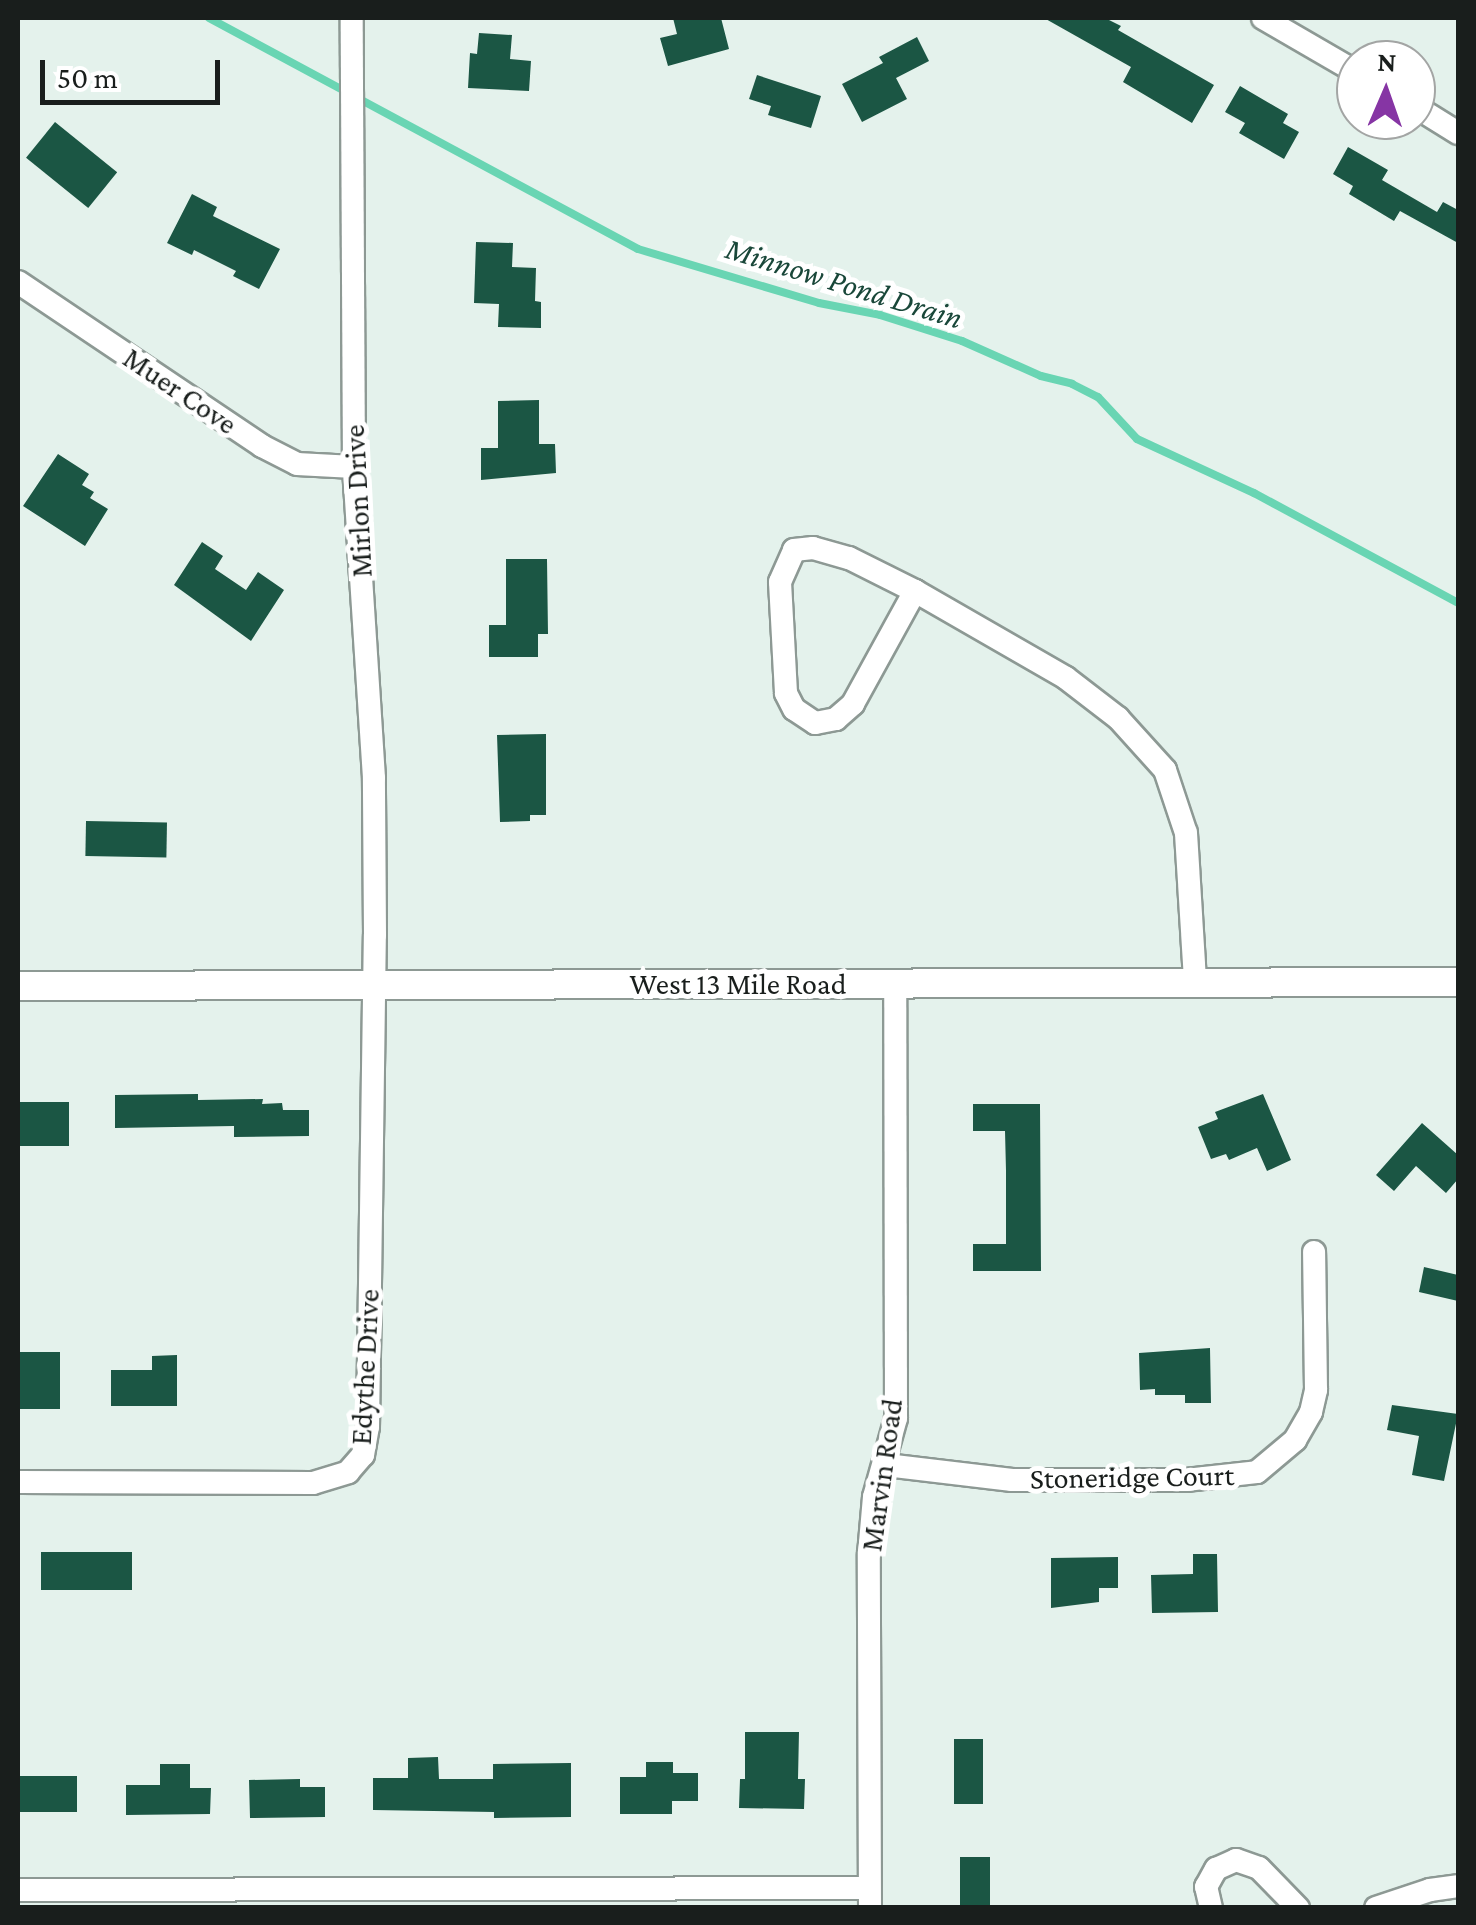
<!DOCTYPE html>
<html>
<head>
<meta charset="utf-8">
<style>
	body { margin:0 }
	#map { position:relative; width:1476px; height:1925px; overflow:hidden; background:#e4f2ec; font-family:"Crimson Pro",serif }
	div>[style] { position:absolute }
	.stream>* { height:8px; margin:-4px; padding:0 4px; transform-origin:4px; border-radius:4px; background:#69d5b3 }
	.building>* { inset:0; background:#1b5644; transform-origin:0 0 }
	.roads { filter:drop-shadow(2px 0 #8d9994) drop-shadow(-2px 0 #8d9994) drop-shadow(0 2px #8d9994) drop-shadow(0 -2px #8d9994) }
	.minor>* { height:22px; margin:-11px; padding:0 11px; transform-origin:11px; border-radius:11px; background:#fff }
	.tertiary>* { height:28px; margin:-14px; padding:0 14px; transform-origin:14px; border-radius:14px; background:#fff }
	span { translate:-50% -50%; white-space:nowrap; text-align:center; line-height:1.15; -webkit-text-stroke:10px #fff; paint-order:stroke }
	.street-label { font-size:30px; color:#191e1c }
	.water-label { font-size:32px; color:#194739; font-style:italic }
	.frame { position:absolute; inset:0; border:20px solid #191e1c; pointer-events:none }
	.north { position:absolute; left:1336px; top:40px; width:100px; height:100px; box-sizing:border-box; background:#fff; border:2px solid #a3a5a4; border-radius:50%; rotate:2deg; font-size:28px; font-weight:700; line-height:40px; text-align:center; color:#191e1c }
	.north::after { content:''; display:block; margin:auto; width:35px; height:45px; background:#8635a4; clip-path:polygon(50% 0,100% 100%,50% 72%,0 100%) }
	.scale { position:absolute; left:40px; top:60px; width:180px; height:45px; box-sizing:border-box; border:5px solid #191e1c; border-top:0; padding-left:12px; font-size:30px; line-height:35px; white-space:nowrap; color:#191e1c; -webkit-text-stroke:8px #fff; paint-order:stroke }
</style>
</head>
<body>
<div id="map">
	<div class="stream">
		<div style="left:209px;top:18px;width:487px;rotate:28.3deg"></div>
		<div style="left:638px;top:249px;width:189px;rotate:16.6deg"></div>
		<div style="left:819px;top:303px;width:62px;rotate:11.1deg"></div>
		<div style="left:880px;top:315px;width:86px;rotate:17.6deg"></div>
		<div style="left:962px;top:341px;width:86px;rotate:23.9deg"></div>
		<div style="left:1041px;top:376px;width:32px;rotate:14deg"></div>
		<div style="left:1072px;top:384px;width:29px;rotate:27deg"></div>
		<div style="left:1098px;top:397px;width:57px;rotate:47.1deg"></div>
		<div style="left:1137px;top:439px;width:129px;rotate:24.8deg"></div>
		<div style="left:1254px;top:493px;width:232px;rotate:28.3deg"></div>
	</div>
	<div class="building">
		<div style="clip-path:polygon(673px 18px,721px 18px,729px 49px,668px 66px,660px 38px,677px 34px)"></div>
		<div style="clip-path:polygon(1044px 18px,1105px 18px,1121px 26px,1118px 30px,1214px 85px,1192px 123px,1123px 82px,1131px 67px)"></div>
		<div style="clip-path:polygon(479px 33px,512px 35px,510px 59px,531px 61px,529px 91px,468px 88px,470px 53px,477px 54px)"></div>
		<div style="clip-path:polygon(917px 37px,929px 61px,896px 78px,907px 99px,862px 122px,842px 84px,883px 63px,879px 57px)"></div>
		<div style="clip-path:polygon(757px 75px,821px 96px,811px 128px,768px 115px,771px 106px,749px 99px)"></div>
		<div style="clip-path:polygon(1240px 86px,1288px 114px,1283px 123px,1299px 132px,1284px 159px,1239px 133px,1245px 123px,1225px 112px)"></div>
		<div style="left:55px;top:122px;width:80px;height:46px;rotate:39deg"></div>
		<div style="clip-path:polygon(1348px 147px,1388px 170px,1382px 180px,1437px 212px,1443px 202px,1458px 210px,1458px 243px,1400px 211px,1394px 221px,1349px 194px,1353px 186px,1333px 174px)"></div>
		<div style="clip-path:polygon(192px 194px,217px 207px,213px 216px,280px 249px,259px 289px,233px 276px,236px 271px,194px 250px,192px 255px,167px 243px)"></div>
		<div style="clip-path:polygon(476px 242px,513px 243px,512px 267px,536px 268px,535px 301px,541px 302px,541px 328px,498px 327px,499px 304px,474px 303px)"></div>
		<div style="clip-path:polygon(539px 400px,539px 444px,555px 444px,556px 473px,481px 480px,481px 448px,498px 448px,498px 401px)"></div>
		<div style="clip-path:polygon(58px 454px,89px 474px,82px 485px,94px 492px,90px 498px,108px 509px,85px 546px,23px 506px)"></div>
		<div style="clip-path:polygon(202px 542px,223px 556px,215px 569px,246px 590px,258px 572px,284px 590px,251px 641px,174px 585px)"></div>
		<div style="clip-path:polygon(506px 559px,547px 559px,548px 634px,538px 634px,538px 657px,489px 657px,489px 625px,506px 625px)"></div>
		<div style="clip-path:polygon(546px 734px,546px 815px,530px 815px,530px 821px,500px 822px,497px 735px)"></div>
		<div style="left:86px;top:821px;width:81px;height:35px;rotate:1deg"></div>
		<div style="clip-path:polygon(198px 1094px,198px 1100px,263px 1099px,262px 1104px,282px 1103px,283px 1110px,309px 1110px,309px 1136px,234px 1137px,234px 1126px,115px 1128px,115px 1095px)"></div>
		<div style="clip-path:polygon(1263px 1094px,1291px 1160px,1267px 1171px,1257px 1148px,1229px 1160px,1226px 1154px,1211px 1159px,1198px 1127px,1218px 1119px,1215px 1112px)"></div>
		<div style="left:18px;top:1102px;width:51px;height:44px"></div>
		<div style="clip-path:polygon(973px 1104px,1040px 1104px,1041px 1271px,973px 1271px,973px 1244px,1006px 1244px,1006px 1171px,1005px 1131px,973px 1131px)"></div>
		<div style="clip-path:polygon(1422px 1123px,1458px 1155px,1458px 1179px,1446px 1193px,1416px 1166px,1394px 1191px,1376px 1175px)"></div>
		<div style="clip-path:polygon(1424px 1267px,1458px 1275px,1458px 1301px,1419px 1292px)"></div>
		<div style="clip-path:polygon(1210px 1348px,1211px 1403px,1185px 1403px,1185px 1395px,1155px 1395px,1155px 1389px,1140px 1390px,1139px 1353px)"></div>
		<div style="left:18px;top:1352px;width:42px;height:57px"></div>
		<div style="clip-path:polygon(177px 1355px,177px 1406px,111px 1406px,111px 1370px,152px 1370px,152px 1356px)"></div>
		<div style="clip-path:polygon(1392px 1405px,1458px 1414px,1444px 1481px,1412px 1475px,1419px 1436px,1387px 1430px)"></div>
		<div style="left:41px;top:1552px;width:91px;height:38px"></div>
		<div style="clip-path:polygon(1193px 1554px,1217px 1554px,1218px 1612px,1152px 1613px,1151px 1575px,1193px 1574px)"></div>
		<div style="clip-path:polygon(1118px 1557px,1118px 1588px,1099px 1588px,1099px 1602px,1051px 1608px,1051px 1558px)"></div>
		<div style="clip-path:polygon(745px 1732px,799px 1732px,798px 1779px,805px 1779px,804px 1809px,739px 1808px,740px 1779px,745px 1779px)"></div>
		<div style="left:954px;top:1739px;width:29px;height:65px"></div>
		<div style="clip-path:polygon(438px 1757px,439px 1779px,493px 1779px,493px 1764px,571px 1763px,571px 1817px,494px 1818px,494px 1812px,373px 1810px,373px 1778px,408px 1778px,408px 1758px)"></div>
		<div style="clip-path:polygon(646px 1762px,673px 1762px,673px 1773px,698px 1773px,698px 1801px,672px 1801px,672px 1814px,620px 1814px,620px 1777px,646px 1777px)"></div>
		<div style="clip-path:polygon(160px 1764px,190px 1764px,190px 1788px,211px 1788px,210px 1814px,126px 1815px,126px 1785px,160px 1785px)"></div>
		<div style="left:77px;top:1776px;width:36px;height:59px;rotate:90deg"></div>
		<div style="clip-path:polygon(300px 1779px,300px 1787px,325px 1787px,325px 1817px,250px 1818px,249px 1780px)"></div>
		<div style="left:960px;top:1857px;width:30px;height:51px"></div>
	</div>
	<div class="roads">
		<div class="minor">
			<div style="left:1263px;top:18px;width:108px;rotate:30.1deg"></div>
			<div style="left:1416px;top:107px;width:49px;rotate:31.8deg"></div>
			<div style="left:18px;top:282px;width:294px;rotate:33.9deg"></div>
			<div style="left:262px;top:446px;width:39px;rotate:27deg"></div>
			<div style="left:297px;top:464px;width:57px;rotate:3deg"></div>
			<div style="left:813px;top:548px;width:37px;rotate:16deg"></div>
			<div style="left:849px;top:558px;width:74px;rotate:26.6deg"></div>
			<div style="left:915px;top:591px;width:129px;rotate:118.8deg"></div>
			<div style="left:853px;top:704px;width:23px;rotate:139deg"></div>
			<div style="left:836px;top:719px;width:21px;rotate:169deg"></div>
			<div style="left:815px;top:723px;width:25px;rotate:-146deg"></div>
			<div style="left:794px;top:709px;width:18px;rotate:-117deg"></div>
			<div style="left:786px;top:693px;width:111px;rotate:-93.1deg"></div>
			<div style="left:780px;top:582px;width:35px;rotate:-66deg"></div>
			<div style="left:794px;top:550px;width:19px;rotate:-6deg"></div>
			<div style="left:915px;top:591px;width:174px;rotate:29.9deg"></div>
			<div style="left:1066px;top:678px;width:66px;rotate:37.6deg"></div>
			<div style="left:1118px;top:718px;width:70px;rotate:47.9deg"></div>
			<div style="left:1165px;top:770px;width:66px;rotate:71.6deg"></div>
			<div style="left:1186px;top:833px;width:149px;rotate:86.5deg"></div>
			<div style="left:886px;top:1465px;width:127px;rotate:6.8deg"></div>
			<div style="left:1012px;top:1480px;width:174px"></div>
			<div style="left:1186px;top:1480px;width:71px;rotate:-6.4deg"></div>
			<div style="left:1257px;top:1472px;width:50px;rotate:-40.1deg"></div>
			<div style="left:1295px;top:1440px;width:32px;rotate:-60deg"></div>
			<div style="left:1311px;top:1412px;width:23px;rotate:-77deg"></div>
			<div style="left:1316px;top:1390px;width:138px;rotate:-90.8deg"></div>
			<div style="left:18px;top:1482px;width:295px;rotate:0.2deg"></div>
			<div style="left:313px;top:1483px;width:37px;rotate:-17deg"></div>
			<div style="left:348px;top:1472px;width:23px;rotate:-49deg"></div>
			<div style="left:363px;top:1455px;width:28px;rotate:-80deg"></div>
			<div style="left:368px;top:1427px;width:492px;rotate:-89.2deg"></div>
			<div style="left:375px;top:935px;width:157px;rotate:-90.4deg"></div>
			<div style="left:374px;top:778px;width:312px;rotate:-93.7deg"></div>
			<div style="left:354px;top:467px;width:449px;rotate:-90.3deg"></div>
			<div style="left:18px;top:1890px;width:851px;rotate:-0.13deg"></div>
			<div style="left:870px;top:1908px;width:354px;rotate:-90.2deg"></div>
			<div style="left:869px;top:1554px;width:57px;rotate:-85deg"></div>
			<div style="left:874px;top:1497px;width:82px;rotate:-74.4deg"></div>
			<div style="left:896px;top:1418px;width:435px;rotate:-90.1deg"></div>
			<div style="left:1211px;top:1908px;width:22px;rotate:-103deg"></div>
			<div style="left:1206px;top:1887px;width:21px;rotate:-61deg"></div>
			<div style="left:1216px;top:1869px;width:22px;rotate:-24deg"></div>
			<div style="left:1236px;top:1860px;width:24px;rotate:19deg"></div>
			<div style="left:1259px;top:1868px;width:56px;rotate:45.7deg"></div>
			<div style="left:1376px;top:1908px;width:57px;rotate:-18.4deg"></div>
			<div style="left:1430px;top:1890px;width:28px;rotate:-8deg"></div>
		</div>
		<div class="tertiary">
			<div style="left:18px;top:986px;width:1440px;rotate:-0.16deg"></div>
		</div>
	</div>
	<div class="street-label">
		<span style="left:180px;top:391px;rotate:34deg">Muer Cove</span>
		<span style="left:358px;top:501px;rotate:-93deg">Mirlon Drive</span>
		<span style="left:738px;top:984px">West 13 Mile Road</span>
		<span style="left:365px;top:1367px;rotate:-87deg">Edythe Drive</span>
		<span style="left:882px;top:1475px;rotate:-82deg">Marvin Road</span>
		<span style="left:1132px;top:1477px;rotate:-1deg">Stoneridge Court</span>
	</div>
	<div class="water-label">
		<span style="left:844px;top:283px;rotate:17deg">Minnow Pond Drain</span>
	</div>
	<div class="frame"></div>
	<div class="north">N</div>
	<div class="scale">50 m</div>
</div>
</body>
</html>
